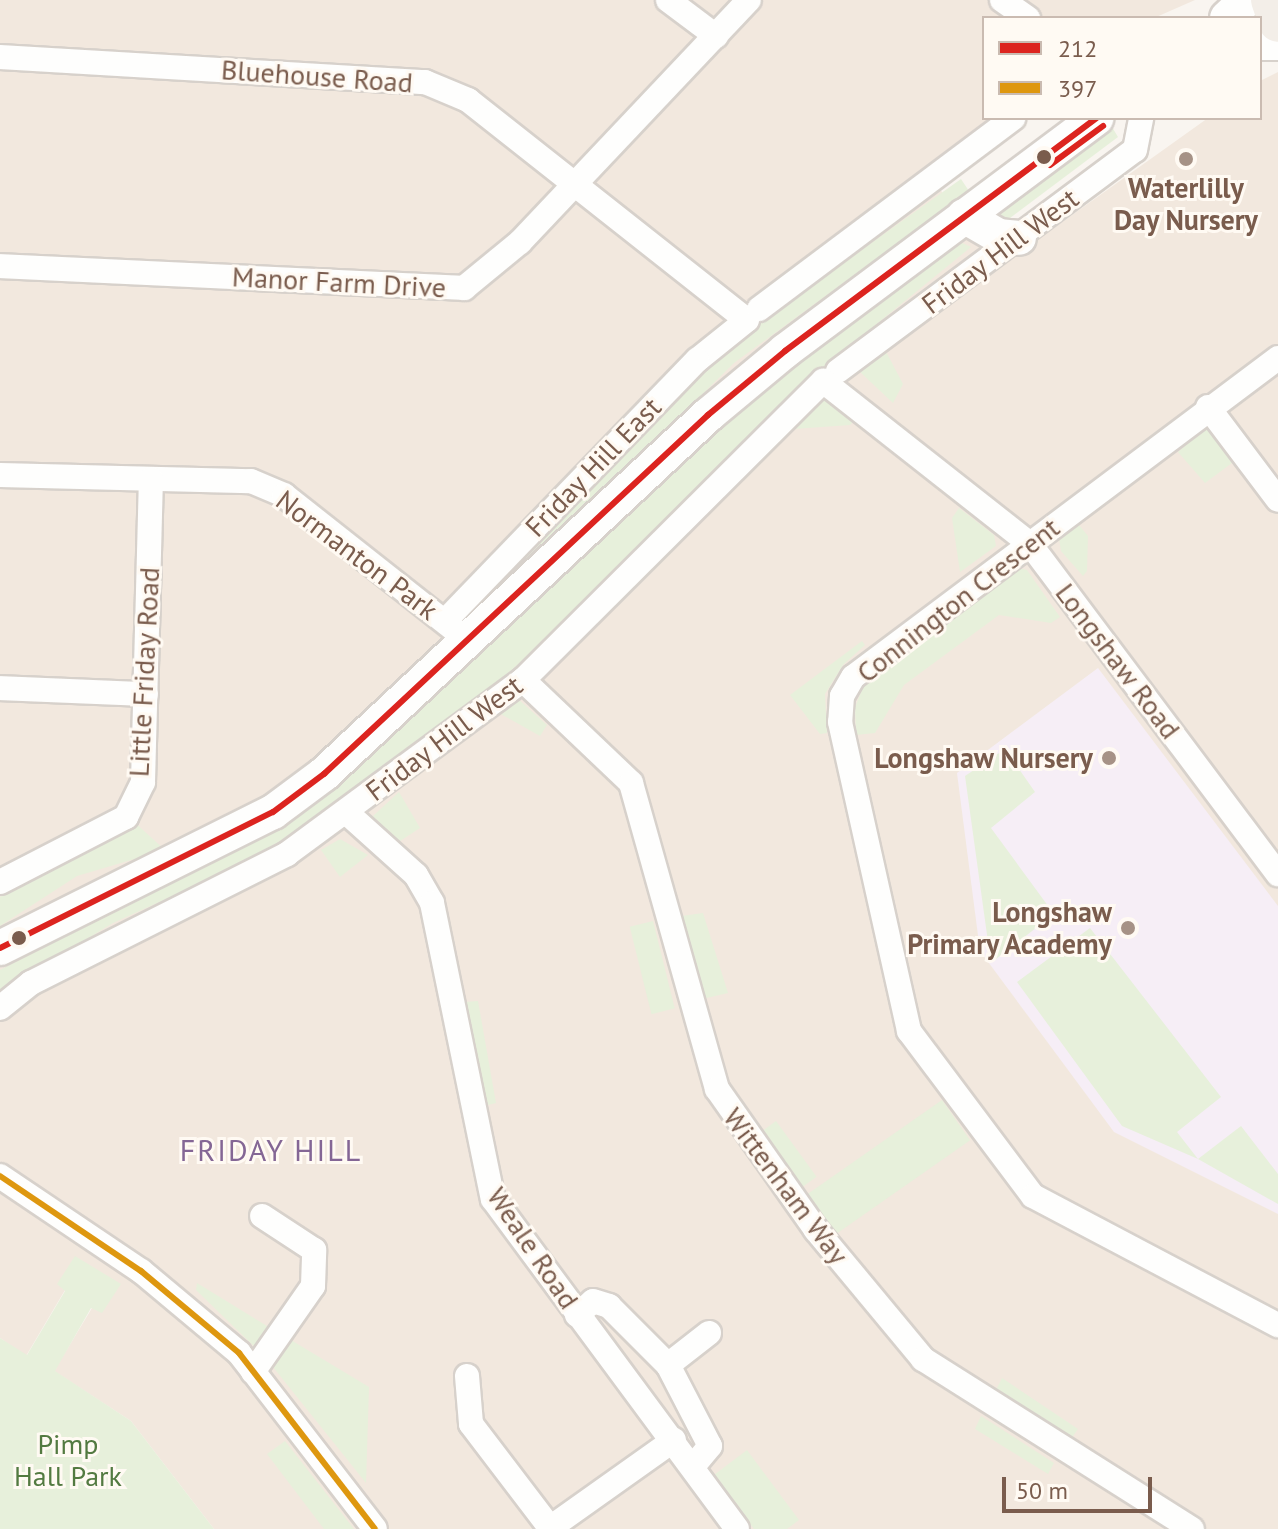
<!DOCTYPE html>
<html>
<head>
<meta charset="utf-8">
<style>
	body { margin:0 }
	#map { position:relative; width:1278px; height:1529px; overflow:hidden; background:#f9f5f0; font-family:"PT Sans",sans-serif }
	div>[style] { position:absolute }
	.residential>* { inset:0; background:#f2e8de }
	.education>* { inset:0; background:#f6eef6 }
	.green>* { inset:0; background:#e7f0db; transform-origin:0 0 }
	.roads { filter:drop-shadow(2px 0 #d7d1cb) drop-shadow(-2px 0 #d7d1cb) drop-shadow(0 2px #d7d1cb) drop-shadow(0 -2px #d7d1cb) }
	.street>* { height:24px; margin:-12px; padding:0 12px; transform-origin:12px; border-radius:12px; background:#fefefd }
	.secondary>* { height:34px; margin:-17px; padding:0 17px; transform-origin:17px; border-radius:17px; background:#fefefd }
	.primary>* { height:38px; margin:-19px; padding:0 19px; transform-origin:19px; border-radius:19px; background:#f3eee8 }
	.bus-1>* { height:6px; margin:-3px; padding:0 3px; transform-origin:3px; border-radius:3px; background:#dc241f }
	.bus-2>* { height:6px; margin:-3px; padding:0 3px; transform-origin:3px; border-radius:3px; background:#de970f }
	.bus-3>* { height:6px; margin:-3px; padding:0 3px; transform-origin:3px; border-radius:3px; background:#dc241f }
	.dots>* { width:22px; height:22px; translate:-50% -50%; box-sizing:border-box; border:4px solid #fffaf3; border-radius:50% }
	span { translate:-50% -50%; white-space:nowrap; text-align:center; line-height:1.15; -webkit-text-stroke:6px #fffaf3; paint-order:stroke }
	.street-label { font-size:28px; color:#7a5c4d }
	.poi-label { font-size:28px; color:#7a5c4d; font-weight:700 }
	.right { translate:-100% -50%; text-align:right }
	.park-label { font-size:28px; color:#537a41 }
	.neighbourhood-label { font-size:30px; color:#846695; letter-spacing:2px }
	.legend { position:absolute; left:982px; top:16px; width:280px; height:104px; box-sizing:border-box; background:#fffaf3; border:2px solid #cabbb1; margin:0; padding:10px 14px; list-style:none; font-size:24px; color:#7a5c4d }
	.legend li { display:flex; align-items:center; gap:16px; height:40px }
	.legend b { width:40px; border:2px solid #cabbb1 }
	.scale { position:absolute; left:1002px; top:1477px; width:150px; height:36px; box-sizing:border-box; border:4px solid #7a5c4d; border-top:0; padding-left:10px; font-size:24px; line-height:28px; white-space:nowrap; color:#7a5c4d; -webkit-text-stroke:6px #fffaf3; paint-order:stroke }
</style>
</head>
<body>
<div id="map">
	<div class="residential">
		<div style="clip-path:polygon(0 0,1195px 0,1154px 18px,984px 18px,984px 118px,992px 118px,925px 167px,995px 270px,1208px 118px,1260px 118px,1260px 81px,1278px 72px,1278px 1529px,214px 1529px,131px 1421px,54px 1371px,92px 1308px,65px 1290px,26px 1356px,0 1338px)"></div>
	</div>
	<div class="education">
		<div style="clip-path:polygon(1098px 668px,1278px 906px,1278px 1214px,1114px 1132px,980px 951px,957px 773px)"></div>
	</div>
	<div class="green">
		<div style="clip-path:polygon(1109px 122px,1118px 137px,1002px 224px,977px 212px)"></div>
		<div style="clip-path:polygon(961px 179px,969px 191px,734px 363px,468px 625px,460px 618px,657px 415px,766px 318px)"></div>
		<div style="clip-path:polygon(947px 236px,971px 247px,791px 394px,559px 628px,489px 690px,342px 804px,237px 867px,113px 923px,0 992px,0 970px,296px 814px,658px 475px)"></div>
		<div style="clip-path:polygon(883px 346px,903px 384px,893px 403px,859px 371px)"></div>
		<div style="clip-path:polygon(824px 397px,855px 420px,850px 425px,794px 429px,787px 424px)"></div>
		<div style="clip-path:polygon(1204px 429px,1213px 430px,1236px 460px,1205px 483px,1178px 452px)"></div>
		<div style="clip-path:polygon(959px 508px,994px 535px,996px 546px,960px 572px,952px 518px)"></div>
		<div style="clip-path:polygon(1079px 525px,1088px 536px,1087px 571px,1083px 576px,1061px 551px,1059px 538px)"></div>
		<div style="clip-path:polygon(1018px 568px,1027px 570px,1060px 617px,1051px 623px,999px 615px,904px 685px,875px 733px,856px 735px,855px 707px,864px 685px)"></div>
		<div style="clip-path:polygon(862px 641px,865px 645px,843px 665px,825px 694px,827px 733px,820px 734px,790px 695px)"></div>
		<div style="clip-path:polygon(518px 699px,547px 725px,540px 736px,499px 713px)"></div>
		<div style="clip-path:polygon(1005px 749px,1035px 792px,991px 828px,1054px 914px,996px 959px,988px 942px,965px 776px)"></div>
		<div style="clip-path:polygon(399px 792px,420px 828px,397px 843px,373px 816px)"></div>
		<div style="clip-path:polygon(132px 820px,165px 850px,77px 876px,0 926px,0 897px)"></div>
		<div style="clip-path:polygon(340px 839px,368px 855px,340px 877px,321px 850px)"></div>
		<div style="clip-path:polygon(703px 913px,728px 993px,698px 1000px,675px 917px)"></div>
		<div style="left:653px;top:921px;width:90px;height:24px;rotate:76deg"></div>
		<div style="clip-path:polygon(1090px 928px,1221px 1097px,1177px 1132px,1198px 1159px,1241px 1126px,1278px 1174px,1278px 1204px,1198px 1159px,1122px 1126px,1017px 982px)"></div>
		<div style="clip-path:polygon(478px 1001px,496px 1103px,476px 1108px,453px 1003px)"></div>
		<div style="left:942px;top:1100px;width:49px;height:164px;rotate:55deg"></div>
		<div style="left:776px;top:1121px;width:69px;height:26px;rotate:54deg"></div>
		<div style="clip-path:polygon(75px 1256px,121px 1284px,102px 1313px,91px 1308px,55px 1371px,131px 1421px,214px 1529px,0 1529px,0 1338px,27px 1355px,65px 1291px,57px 1284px)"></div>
		<div style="clip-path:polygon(197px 1283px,275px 1331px,261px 1353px,196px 1290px)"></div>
		<div style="clip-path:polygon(286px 1337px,369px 1387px,366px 1483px,269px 1362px)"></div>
		<div style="clip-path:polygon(1002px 1378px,1078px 1429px,1068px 1443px,993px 1396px)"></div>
		<div style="clip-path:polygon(981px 1416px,1054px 1463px,1048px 1474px,975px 1429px)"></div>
		<div style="clip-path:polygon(285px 1441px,354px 1529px,324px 1529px,267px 1454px)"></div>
		<div style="clip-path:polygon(747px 1450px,799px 1520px,787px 1529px,754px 1529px,714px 1475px)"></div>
	</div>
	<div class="roads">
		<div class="street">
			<div style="left:668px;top:0;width:60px;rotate:36.9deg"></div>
			<div style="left:1002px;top:0;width:32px;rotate:35deg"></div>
			<div style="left:0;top:57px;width:426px;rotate:3.4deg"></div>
			<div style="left:425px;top:82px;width:47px;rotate:22.7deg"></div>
			<div style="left:468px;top:100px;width:355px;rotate:38.3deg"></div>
			<div style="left:747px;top:320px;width:64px;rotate:141.3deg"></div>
			<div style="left:697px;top:360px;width:363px;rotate:134deg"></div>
			<div style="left:0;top:266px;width:465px;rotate:2.7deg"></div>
			<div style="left:464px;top:288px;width:72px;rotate:-39.4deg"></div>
			<div style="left:520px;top:242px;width:333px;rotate:-46.6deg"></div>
			<div style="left:759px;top:309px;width:318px;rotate:-36.9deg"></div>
			<div style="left:1278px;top:358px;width:531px;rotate:143.11deg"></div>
			<div style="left:853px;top:677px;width:22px;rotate:120deg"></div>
			<div style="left:842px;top:696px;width:26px;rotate:94deg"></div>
			<div style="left:840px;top:722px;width:317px;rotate:77.4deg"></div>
			<div style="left:909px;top:1031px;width:206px;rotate:53.1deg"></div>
			<div style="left:1033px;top:1196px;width:277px;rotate:27.8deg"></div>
			<div style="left:838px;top:371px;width:370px;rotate:-36.7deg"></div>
			<div style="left:1135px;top:150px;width:33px;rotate:-79deg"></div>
			<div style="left:1208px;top:407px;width:116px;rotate:53deg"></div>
			<div style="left:0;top:475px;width:251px;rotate:1.4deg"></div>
			<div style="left:251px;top:481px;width:36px;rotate:23deg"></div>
			<div style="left:284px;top:495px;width:218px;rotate:38.3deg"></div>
			<div style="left:523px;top:680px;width:149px;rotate:43.6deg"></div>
			<div style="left:631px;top:783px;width:318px;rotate:74.3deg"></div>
			<div style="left:717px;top:1089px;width:172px;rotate:54.9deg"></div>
			<div style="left:816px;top:1230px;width:168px;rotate:50.3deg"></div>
			<div style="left:923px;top:1359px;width:318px;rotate:32.3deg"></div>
			<div style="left:0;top:688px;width:146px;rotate:2.4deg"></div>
			<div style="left:346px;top:812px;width:94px;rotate:42deg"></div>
			<div style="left:416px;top:875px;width:32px;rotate:60deg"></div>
			<div style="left:432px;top:903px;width:302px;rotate:78.4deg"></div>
			<div style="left:493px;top:1199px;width:410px;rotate:53.5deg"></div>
			<div style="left:0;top:882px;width:142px;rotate:-27.3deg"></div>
			<div style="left:126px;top:817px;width:39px;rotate:-64deg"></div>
			<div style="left:143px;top:782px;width:303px;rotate:-88.5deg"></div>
			<div style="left:0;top:1008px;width:40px;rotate:-39deg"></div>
			<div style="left:31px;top:983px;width:287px;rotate:-26.7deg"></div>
			<div style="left:287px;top:854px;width:293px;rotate:-36.4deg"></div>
			<div style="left:523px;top:680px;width:424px;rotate:-44.9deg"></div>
			<div style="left:823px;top:381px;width:263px;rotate:38.2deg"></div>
			<div style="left:1030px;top:544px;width:413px;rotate:53.1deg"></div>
			<div style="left:0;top:1176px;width:170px;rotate:34deg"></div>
			<div style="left:141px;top:1271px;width:128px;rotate:39.9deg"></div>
			<div style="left:239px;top:1353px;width:222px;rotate:52.3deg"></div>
			<div style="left:577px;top:1315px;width:21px;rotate:-41deg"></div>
			<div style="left:593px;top:1301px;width:17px;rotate:17deg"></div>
			<div style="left:609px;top:1306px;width:83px;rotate:45deg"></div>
			<div style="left:668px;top:1365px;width:91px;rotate:62.6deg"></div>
			<div style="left:710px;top:1446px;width:26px;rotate:130deg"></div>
			<div style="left:668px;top:1365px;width:52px;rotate:-38deg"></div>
			<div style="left:253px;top:1372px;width:105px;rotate:-55.1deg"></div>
			<div style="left:313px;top:1286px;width:36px;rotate:-88deg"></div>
			<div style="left:314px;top:1250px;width:62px;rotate:-146.8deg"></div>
			<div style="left:467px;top:1376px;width:48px;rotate:85.2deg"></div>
			<div style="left:471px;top:1424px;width:132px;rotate:52.7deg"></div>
			<div style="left:550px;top:1528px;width:152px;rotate:-35.4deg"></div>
		</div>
		<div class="secondary">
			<div style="left:1227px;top:18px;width:26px;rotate:-43deg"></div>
			<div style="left:1260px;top:43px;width:18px"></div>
			<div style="left:964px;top:216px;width:39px;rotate:30deg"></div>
			<div style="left:998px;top:236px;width:21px;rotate:5deg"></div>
			<div style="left:0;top:948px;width:305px;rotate:-26.5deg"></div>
			<div style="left:273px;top:812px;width:64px;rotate:-36.7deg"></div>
			<div style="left:324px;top:774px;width:526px;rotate:-43.07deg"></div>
			<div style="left:708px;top:415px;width:100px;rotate:-39.7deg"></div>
			<div style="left:785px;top:351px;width:389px;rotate:-36.8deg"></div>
		</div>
		<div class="primary">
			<div style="left:1270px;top:0;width:24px;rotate:71deg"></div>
		</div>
	</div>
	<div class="bus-1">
		<div style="left:0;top:948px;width:305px;rotate:-26.5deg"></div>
		<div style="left:273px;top:812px;width:64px;rotate:-36.7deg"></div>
		<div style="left:324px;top:774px;width:526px;rotate:-43.07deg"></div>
		<div style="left:708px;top:415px;width:100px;rotate:-39.7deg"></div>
		<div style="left:785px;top:351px;width:389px;rotate:-36.8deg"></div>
	</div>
	<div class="bus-2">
		<div style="left:0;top:1176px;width:170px;rotate:34deg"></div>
		<div style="left:141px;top:1271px;width:128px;rotate:39.9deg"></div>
		<div style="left:239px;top:1353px;width:222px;rotate:52.3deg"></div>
	</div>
	<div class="bus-3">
		<div style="left:1050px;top:165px;width:66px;rotate:-36.3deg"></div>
	</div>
	<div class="dots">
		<div style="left:1044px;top:157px;background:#7a5c4d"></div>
		<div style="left:1186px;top:159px;background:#a69286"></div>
		<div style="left:1109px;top:758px;background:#a69286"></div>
		<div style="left:1128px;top:928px;background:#a69286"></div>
		<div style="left:19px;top:938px;background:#7a5c4d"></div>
	</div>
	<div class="street-label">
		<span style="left:317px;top:76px;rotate:4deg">Bluehouse Road</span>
		<span style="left:1000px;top:251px;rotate:-37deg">Friday Hill West</span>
		<span style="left:339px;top:282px;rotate:3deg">Manor Farm Drive</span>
		<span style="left:593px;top:467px;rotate:-46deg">Friday Hill East</span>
		<span style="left:357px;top:555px;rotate:37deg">Normanton Park</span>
		<span style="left:958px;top:600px;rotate:-38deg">Connington Crescent</span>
		<span style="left:1118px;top:661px;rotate:53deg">Longshaw Road</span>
		<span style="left:144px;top:672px;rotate:-87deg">Little Friday Road</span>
		<span style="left:444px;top:738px;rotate:-37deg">Friday Hill West</span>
		<span style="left:786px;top:1186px;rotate:53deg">Wittenham Way</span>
		<span style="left:533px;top:1248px;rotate:56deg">Weale Road</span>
	</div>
	<div class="poi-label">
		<span style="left:1186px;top:204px">Waterlilly<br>Day Nursery</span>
		<span class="right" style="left:1093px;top:758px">Longshaw Nursery</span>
		<span class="right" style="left:1112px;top:928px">Longshaw<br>Primary Academy</span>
	</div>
	<div class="park-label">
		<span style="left:68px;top:1460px">Pimp<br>Hall Park</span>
	</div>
	<div class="neighbourhood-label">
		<span style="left:271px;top:1150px">FRIDAY HILL</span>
	</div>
	<ul class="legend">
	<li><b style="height:10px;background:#dc241f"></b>212</li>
	<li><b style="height:10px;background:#de970f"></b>397</li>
	</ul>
	<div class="scale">50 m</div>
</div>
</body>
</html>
